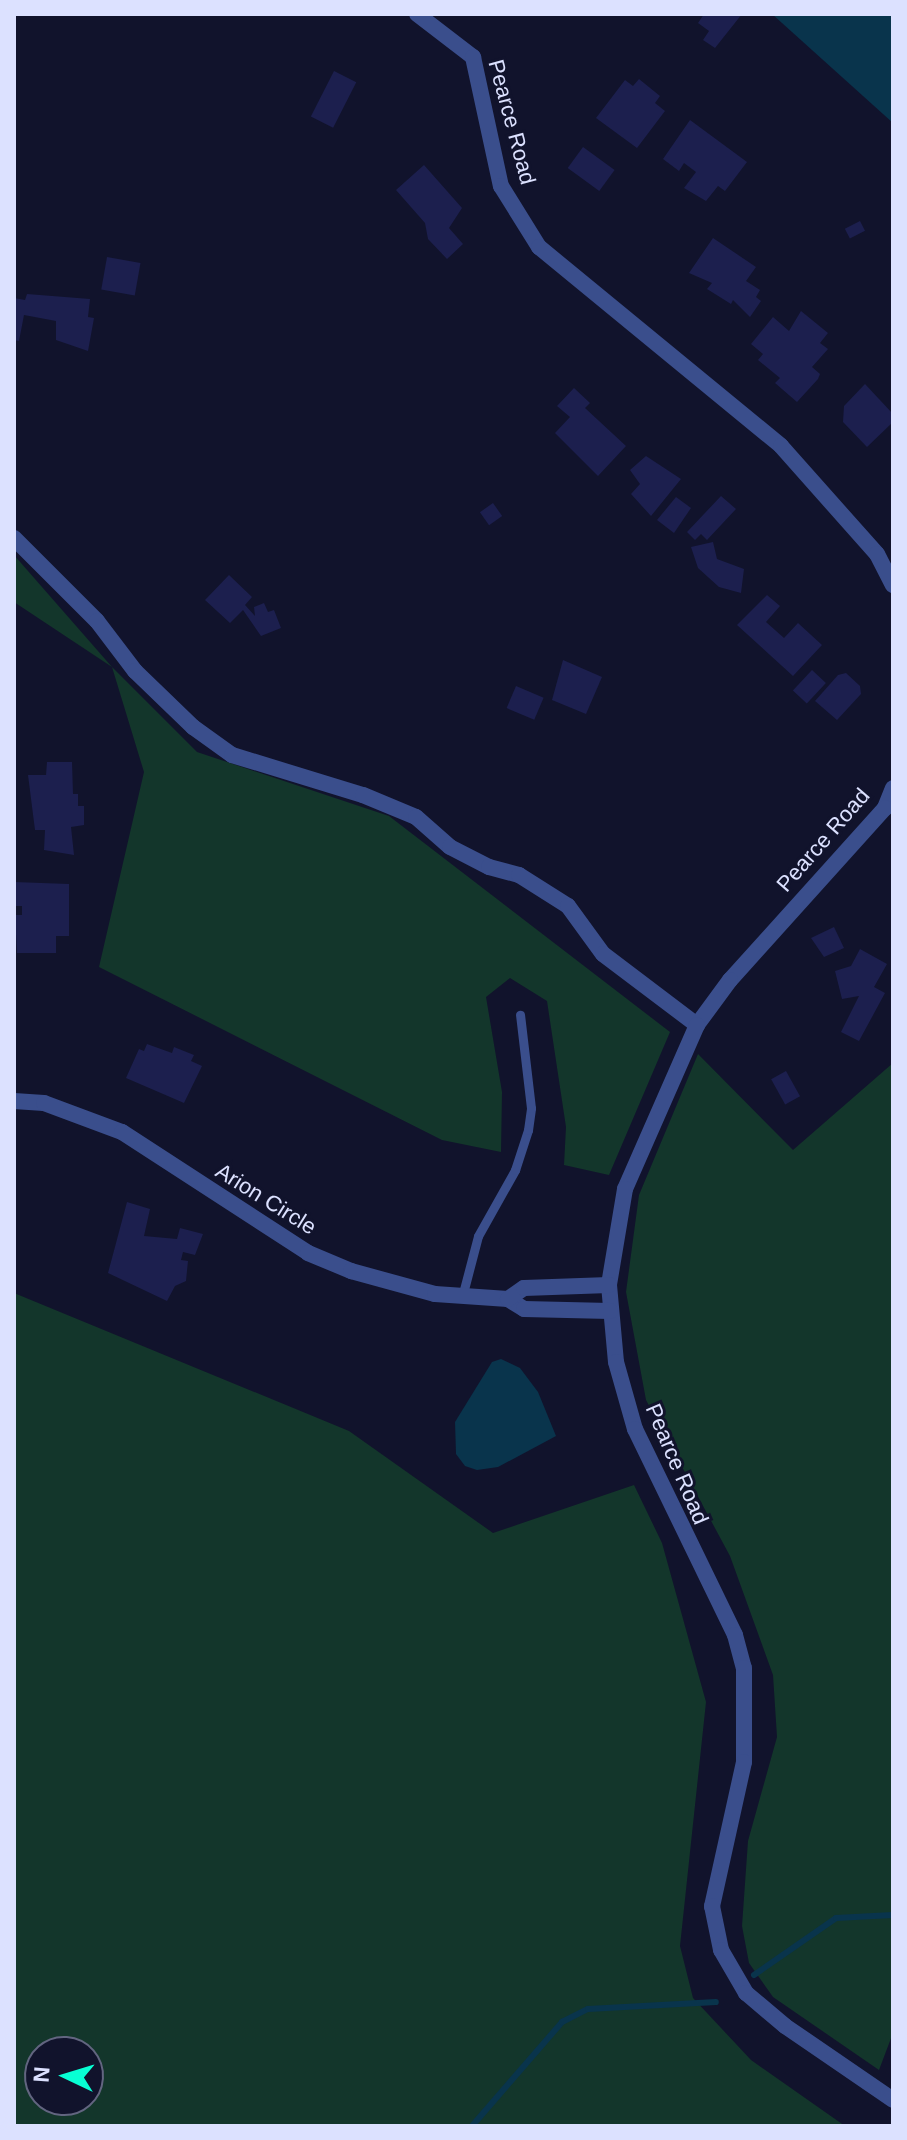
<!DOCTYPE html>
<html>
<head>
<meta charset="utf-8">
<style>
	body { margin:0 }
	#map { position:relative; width:907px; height:2140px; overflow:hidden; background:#11132c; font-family:Helvetica,sans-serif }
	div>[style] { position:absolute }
	.green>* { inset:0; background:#13362b }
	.water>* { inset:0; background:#09344c }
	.stream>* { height:6px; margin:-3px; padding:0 3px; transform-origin:3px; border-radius:3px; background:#09344c }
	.building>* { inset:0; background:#1c1f4e; transform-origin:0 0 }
	.service>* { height:9px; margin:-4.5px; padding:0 4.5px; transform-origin:4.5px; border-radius:4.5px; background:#3a4e8c }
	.minor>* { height:16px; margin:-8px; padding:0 8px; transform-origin:8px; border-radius:8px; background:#3a4e8c }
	span { translate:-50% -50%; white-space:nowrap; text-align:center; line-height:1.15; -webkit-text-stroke:6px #11132c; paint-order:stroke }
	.street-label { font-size:22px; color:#dce1ff }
	.frame { position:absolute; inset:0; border:16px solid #dce1ff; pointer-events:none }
	.north { position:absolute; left:24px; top:2036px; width:80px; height:80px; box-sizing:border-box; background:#11132c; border:2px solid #626580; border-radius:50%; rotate:274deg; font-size:22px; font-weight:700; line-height:32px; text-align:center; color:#dce1ff }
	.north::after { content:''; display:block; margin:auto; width:28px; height:36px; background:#08ffd4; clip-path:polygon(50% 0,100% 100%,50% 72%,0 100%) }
</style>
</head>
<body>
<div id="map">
	<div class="green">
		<div style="clip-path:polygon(14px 555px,112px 667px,197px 752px,389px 816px,670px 1032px,609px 1175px,564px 1165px,566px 1127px,547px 1001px,510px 978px,486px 997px,502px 1092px,501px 1152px,442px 1140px,99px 967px,144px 772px,112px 667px,14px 602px)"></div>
		<div style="clip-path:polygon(698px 1054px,793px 1150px,893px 1063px,893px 2033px,879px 2070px,773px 1997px,749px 1963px,742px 1926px,748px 1841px,777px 1737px,773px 1675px,730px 1556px,646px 1400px,626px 1292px,639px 1195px)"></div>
		<div style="clip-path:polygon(evenodd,14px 1293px,349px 1431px,493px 1533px,634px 1485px,662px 1543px,706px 1702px,680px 1946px,693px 1998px,751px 2060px,845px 2126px,14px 2126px,14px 1293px,88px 2052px,88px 2100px,40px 2100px,40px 2052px,88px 2052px)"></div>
	</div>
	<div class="water">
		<div style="clip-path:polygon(772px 14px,893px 14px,893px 123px)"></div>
		<div style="clip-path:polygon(501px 1359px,520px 1368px,538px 1392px,556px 1436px,498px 1467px,477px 1470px,465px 1466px,456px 1454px,455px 1422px,492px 1362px)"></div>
	</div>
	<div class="stream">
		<div style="left:754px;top:1975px;width:100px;rotate:-34.8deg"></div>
		<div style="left:836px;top:1918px;width:57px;rotate:-3deg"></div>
		<div style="left:472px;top:2126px;width:138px;rotate:-49.1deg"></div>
		<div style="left:562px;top:2022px;width:29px;rotate:-27deg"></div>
		<div style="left:588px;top:2009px;width:128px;rotate:-3.1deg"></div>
	</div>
	<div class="building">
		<div style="clip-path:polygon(704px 14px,742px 14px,715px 48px,703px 40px,709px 31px,698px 23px)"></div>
		<div style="left:334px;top:71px;width:25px;height:51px;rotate:27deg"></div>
		<div style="clip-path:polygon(639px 79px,660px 96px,655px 103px,665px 111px,637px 148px,596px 118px,625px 80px,633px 86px)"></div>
		<div style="clip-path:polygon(690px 120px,747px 162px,725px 191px,718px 186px,706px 201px,684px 188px,696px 172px,684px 163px,679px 171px,663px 159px)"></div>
		<div style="left:583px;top:147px;width:39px;height:26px;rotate:36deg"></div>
		<div style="clip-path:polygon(424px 165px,462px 208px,449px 228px,463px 244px,447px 259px,428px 239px,425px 223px,396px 190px)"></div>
		<div style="left:860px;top:221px;width:11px;height:17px;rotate:63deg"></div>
		<div style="clip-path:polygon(713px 238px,756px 267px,746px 281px,760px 290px,756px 297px,761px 301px,750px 317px,733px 300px,731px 304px,707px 289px,712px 283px,689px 273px)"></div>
		<div style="left:107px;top:257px;width:34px;height:33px;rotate:10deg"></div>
		<div style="clip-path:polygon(27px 294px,90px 299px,88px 317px,94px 318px,88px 351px,56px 340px,56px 321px,24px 315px,19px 341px,14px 340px,14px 298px,25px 300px)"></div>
		<div style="clip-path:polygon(801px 311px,828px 333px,820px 343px,828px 349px,812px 367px,820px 374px,818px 379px,797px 402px,775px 383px,780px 378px,758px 360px,763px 354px,751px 344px,773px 317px,789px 331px)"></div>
		<div style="clip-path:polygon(865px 384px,893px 414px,893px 422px,867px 447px,843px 422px,844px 406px)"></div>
		<div style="clip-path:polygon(574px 388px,590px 403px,585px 408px,626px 446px,598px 476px,555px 433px,570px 417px,557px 406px)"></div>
		<div style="clip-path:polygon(646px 456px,681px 479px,651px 516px,631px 494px,640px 484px,630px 470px)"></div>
		<div style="clip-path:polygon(721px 496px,736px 509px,707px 540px,701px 534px,695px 540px,687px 532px)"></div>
		<div style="clip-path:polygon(676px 497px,691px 508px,674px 533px,657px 520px)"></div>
		<div style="left:493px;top:503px;width:16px;height:16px;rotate:55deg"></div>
		<div style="clip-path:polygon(713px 542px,717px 559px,744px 569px,741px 593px,719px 587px,698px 568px,691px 547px)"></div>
		<div style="clip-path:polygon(229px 575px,252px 597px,245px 605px,255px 616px,254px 607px,264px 603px,268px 612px,274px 610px,281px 628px,261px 636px,243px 610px,230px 623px,205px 600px)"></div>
		<div style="clip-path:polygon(767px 595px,780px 606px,766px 622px,784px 638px,798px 623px,822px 645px,793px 676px,737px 625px)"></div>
		<div style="clip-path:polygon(563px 660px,602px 677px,586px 714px,552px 700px)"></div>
		<div style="left:812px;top:670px;width:19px;height:28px;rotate:43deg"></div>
		<div style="clip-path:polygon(846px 673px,860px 686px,861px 694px,837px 720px,815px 701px,838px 675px)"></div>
		<div style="left:516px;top:686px;width:30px;height:24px;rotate:23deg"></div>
		<div style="clip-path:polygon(47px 762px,72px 762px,73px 794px,78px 794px,78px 806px,84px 806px,84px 825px,71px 827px,74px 855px,44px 850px,45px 830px,35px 830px,28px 775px,46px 775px)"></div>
		<div style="clip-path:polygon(14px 882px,69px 884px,69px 936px,56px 936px,56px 953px,17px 953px,15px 915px,22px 915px,22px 906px,14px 906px)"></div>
		<div style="clip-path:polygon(834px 927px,844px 948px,824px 957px,811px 938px)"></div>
		<div style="clip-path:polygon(860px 949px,887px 964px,874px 987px,885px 993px,859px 1041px,841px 1032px,859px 996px,842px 999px,835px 971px,851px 966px)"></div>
		<div style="clip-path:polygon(147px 1044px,172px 1053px,174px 1047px,194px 1055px,191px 1061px,202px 1066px,184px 1103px,126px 1078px,139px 1049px,144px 1051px)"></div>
		<div style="left:786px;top:1071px;width:29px;height:17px;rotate:61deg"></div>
		<div style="clip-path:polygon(127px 1202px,150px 1209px,144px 1236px,177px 1239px,180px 1228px,203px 1234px,195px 1255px,183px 1252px,181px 1260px,188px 1261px,186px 1281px,175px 1286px,167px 1301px,108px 1273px)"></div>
	</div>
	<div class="service">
		<div style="left:462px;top:1297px;width:63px;rotate:-75.3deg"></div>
		<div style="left:478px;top:1236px;width:76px;rotate:-60.7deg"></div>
		<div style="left:515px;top:1170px;width:42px;rotate:-72deg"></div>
		<div style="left:528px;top:1130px;width:22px;rotate:-82deg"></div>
		<div style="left:531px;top:1108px;width:94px;rotate:-96.7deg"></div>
	</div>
	<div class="minor">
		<div style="left:417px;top:14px;width:71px;rotate:37.5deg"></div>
		<div style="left:473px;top:57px;width:132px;rotate:77.8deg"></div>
		<div style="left:501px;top:186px;width:72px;rotate:58.1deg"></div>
		<div style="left:539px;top:247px;width:313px;rotate:39.4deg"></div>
		<div style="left:781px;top:446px;width:144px;rotate:48.4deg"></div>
		<div style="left:877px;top:554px;width:35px;rotate:63deg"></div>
		<div style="left:14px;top:538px;width:117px;rotate:45deg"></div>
		<div style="left:97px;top:621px;width:63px;rotate:52.8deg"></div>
		<div style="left:135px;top:671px;width:81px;rotate:44deg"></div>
		<div style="left:193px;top:727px;width:48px;rotate:35.7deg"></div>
		<div style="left:232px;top:755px;width:137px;rotate:17deg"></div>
		<div style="left:363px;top:795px;width:57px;rotate:22.5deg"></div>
		<div style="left:416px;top:817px;width:45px;rotate:41.4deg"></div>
		<div style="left:450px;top:847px;width:44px;rotate:27.1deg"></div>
		<div style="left:489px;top:867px;width:31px;rotate:15deg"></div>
		<div style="left:519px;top:875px;width:58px;rotate:32.3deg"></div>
		<div style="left:568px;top:906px;width:59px;rotate:53.9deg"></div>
		<div style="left:603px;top:954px;width:118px;rotate:37.1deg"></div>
		<div style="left:893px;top:788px;width:22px;rotate:112deg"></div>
		<div style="left:885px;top:808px;width:232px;rotate:132deg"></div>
		<div style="left:730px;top:980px;width:56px;rotate:126.3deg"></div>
		<div style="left:697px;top:1025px;width:179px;rotate:113.7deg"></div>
		<div style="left:625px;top:1189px;width:97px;rotate:99.5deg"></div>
		<div style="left:609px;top:1285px;width:77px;rotate:84.8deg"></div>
		<div style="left:616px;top:1362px;width:70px;rotate:74.2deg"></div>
		<div style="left:635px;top:1429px;width:229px;rotate:64.1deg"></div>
		<div style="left:735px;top:1635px;width:34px;rotate:75deg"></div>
		<div style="left:744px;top:1668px;width:94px;rotate:90deg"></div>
		<div style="left:744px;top:1762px;width:148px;rotate:102.5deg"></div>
		<div style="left:712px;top:1906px;width:45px;rotate:78.4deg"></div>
		<div style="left:721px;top:1950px;width:50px;rotate:59.8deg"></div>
		<div style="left:746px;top:1993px;width:51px;rotate:40.2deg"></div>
		<div style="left:785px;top:2026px;width:131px;rotate:34.4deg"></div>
		<div style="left:14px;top:1101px;width:30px;rotate:4deg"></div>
		<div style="left:44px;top:1103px;width:83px;rotate:20.4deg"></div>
		<div style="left:122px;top:1132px;width:222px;rotate:33deg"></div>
		<div style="left:308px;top:1253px;width:47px;rotate:22.7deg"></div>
		<div style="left:351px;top:1271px;width:87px;rotate:15.3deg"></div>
		<div style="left:435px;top:1294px;width:73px;rotate:3.9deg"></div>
		<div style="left:508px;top:1299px;width:19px;rotate:32deg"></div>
		<div style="left:524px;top:1309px;width:86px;rotate:1.3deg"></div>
		<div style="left:508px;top:1299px;width:19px;rotate:-35deg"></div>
		<div style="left:524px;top:1288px;width:85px;rotate:-2deg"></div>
	</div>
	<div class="street-label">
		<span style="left:512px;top:122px;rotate:75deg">Pearce Road</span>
		<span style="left:823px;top:840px;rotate:-49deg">Pearce Road</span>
		<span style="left:266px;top:1199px;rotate:32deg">Arion Circle</span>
		<span style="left:677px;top:1464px;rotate:67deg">Pearce Road</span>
	</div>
	<div class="frame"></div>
	<div class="north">N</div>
</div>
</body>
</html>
